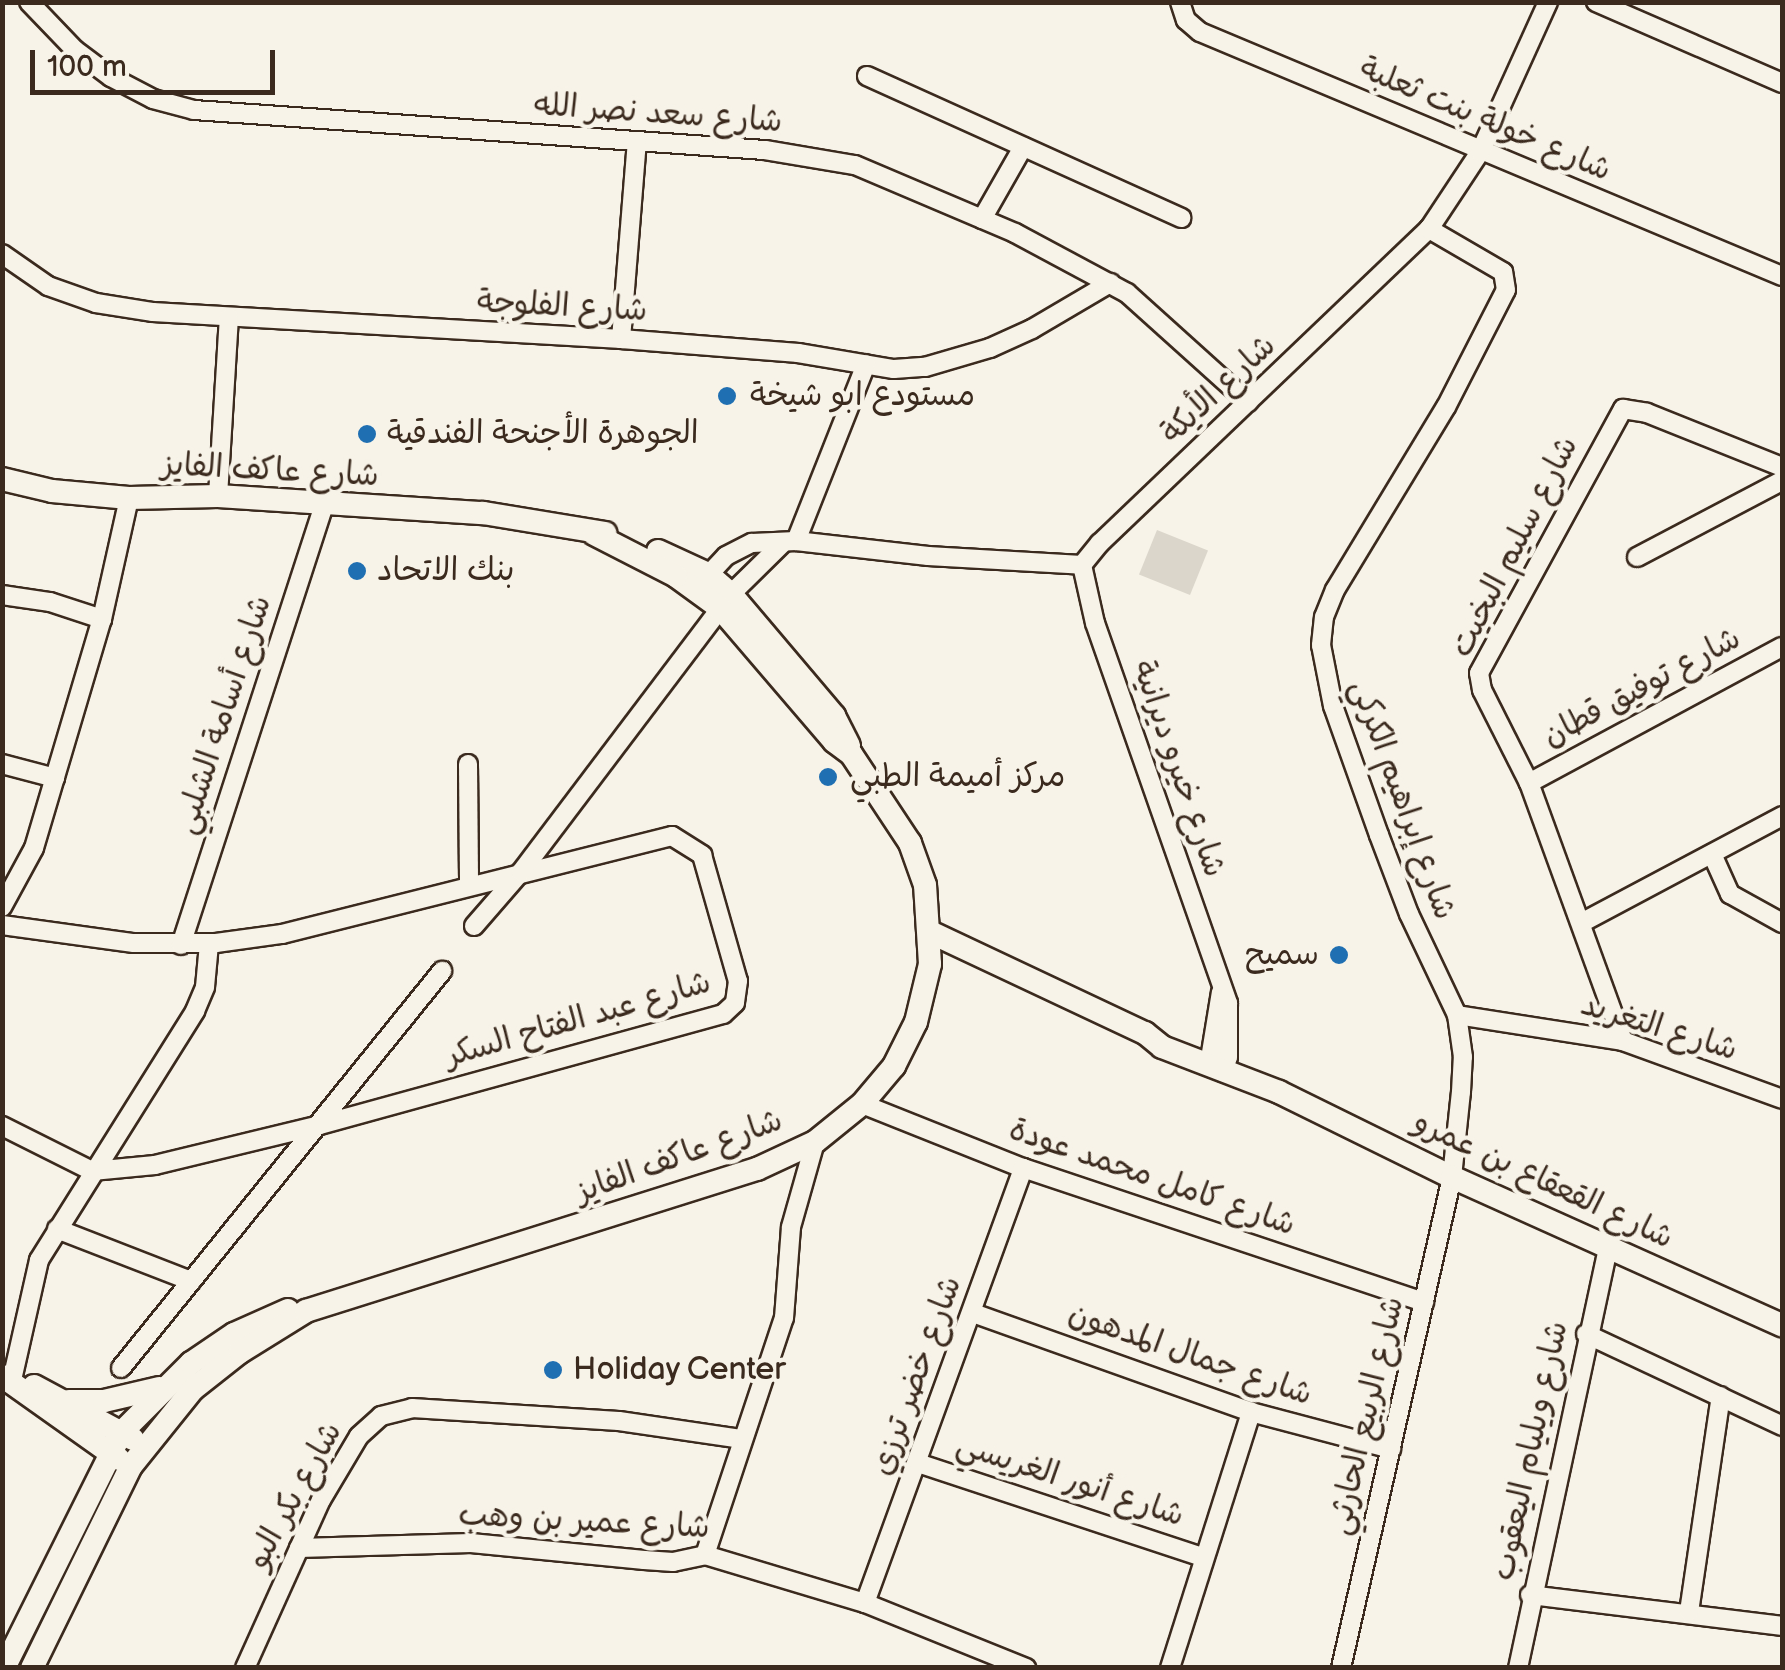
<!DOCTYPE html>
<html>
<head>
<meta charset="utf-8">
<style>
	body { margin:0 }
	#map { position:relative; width:1785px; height:1670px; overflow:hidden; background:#f7f3e8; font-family:"Balsamiq Sans","Playpen Sans Arabic",sans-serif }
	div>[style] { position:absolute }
	.green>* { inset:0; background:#dbd6cb; transform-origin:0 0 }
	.roads { filter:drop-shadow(2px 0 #3b2a1e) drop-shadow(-2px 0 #3b2a1e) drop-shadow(0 2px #3b2a1e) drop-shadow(0 -2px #3b2a1e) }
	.street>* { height:18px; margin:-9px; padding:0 9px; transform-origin:9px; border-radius:9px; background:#f7f3e8 }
	.secondary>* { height:22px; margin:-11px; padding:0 11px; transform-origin:11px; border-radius:11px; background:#f7f3e8 }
	.dots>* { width:28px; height:28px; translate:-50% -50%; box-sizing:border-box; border:5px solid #f7f3e8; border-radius:50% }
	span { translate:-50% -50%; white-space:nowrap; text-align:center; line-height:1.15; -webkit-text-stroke:9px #f7f3e8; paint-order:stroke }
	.street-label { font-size:32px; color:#3b2a1e }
	.poi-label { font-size:32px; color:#3b2a1e }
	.left { translate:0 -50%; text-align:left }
	.right { translate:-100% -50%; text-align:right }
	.frame { position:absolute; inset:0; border:5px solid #3b2a1e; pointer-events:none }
	.scale { position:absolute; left:30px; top:50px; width:245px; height:45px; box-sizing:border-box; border:5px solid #3b2a1e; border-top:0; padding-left:12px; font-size:30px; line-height:35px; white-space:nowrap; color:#3b2a1e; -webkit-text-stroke:8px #f7f3e8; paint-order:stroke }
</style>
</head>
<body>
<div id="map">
	<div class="green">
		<div style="left:1157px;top:530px;width:55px;height:48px;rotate:22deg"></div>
	</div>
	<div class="roads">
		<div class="street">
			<div style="left:29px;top:2px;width:66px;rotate:46.2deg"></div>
			<div style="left:75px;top:50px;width:45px;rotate:36.9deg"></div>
			<div style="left:111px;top:77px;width:47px;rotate:27.6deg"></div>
			<div style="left:153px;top:99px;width:42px;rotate:15deg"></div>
			<div style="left:194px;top:110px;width:572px;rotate:4.01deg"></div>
			<div style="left:765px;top:150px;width:91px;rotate:9.5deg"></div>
			<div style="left:855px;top:165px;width:174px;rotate:23deg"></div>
			<div style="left:1015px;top:233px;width:127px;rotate:28.2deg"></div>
			<div style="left:1127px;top:293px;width:163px;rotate:42deg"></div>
			<div style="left:1180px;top:2px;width:19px;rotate:72deg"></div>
			<div style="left:1186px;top:20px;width:18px;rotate:41deg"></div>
			<div style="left:1200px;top:32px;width:631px;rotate:22.75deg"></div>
			<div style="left:1596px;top:2px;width:203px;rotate:23.5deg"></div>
			<div style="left:867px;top:76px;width:345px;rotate:24.3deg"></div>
			<div style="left:982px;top:219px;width:83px;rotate:-60.3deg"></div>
			<div style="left:2px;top:254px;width:56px;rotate:34.8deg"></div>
			<div style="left:48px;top:286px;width:51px;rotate:19.5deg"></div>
			<div style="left:96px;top:303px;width:58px;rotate:9deg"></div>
			<div style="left:153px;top:312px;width:469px;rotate:3.3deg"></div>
			<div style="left:621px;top:339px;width:178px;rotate:4.5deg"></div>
			<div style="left:798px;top:353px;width:97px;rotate:9.5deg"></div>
			<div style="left:894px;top:369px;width:31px;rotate:-4deg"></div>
			<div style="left:925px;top:367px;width:68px;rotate:-16.3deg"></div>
			<div style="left:990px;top:348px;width:46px;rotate:-24.3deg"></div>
			<div style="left:1032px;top:329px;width:91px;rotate:-30.5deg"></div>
			<div style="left:621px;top:339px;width:198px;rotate:-85.4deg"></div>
			<div style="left:218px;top:496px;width:179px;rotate:-86.5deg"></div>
			<div style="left:796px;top:541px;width:190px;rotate:-68.4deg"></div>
			<div style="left:1637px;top:557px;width:164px;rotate:-27.7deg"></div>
			<div style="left:1082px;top:565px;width:28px;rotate:-51deg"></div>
			<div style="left:1100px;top:543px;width:455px;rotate:-43.7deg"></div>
			<div style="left:1429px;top:229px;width:92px;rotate:-56.5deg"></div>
			<div style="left:1480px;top:152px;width:165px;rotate:-65.6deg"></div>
			<div style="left:1082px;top:565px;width:59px;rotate:77.4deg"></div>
			<div style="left:1095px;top:623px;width:403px;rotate:70.7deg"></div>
			<div style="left:1228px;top:1003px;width:54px;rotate:90deg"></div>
			<div style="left:1228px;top:1057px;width:16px;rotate:108deg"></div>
			<div style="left:700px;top:584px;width:38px;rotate:-47deg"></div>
			<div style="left:726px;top:556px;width:29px;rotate:-27deg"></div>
			<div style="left:752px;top:543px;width:44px;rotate:-2.6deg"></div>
			<div style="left:796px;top:541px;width:133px;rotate:6.5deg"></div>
			<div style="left:928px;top:556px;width:154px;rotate:3.3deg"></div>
			<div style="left:2px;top:595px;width:49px;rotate:8.3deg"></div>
			<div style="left:50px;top:602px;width:55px;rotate:18.1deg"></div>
			<div style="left:2px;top:764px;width:55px;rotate:14.8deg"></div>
			<div style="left:468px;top:764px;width:122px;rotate:89.5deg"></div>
			<div style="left:1529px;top:783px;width:287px;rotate:-28.3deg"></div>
			<div style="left:1712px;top:854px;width:44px;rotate:65.8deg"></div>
			<div style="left:1730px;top:894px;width:60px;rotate:29.1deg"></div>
			<div style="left:2px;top:907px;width:67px;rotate:-61.5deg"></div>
			<div style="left:34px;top:848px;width:239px;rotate:-73.5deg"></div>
			<div style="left:102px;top:619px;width:124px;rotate:-77.4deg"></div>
			<div style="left:1583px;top:922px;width:225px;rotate:-28deg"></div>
			<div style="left:2px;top:925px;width:133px;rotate:7.8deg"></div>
			<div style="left:134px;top:943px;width:82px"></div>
			<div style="left:216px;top:943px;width:67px;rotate:-7.8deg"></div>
			<div style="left:282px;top:934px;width:402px;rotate:-14.1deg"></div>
			<div style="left:672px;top:836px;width:36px;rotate:32deg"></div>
			<div style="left:702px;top:855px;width:131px;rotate:74.1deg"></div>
			<div style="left:738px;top:981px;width:22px;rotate:98deg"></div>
			<div style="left:735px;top:1003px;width:16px;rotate:137deg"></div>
			<div style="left:723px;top:1014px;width:418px;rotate:164.6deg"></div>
			<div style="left:320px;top:1125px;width:170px;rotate:166.4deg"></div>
			<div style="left:155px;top:1165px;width:63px;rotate:174.6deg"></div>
			<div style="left:92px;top:1171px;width:101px;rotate:-153.4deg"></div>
			<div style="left:474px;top:926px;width:72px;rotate:-49deg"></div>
			<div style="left:521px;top:872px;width:348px;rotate:-52.9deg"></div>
			<div style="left:731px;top:594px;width:74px;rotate:-44.5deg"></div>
			<div style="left:181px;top:945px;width:465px;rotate:-72deg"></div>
			<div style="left:1457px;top:1015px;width:168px;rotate:8.9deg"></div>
			<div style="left:1623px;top:1041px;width:169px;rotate:20deg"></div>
			<div style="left:1623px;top:1041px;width:275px;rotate:-110deg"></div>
			<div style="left:1529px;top:783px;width:104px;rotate:-116.8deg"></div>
			<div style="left:1482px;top:690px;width:17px;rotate:-100deg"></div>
			<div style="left:1479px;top:673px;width:301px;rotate:-61.4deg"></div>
			<div style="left:1623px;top:409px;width:24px;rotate:9deg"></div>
			<div style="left:1647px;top:413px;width:145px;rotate:21.8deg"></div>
			<div style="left:1209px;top:1065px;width:74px;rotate:-80.7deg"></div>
			<div style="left:862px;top:1104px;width:173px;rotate:21.7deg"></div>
			<div style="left:1023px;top:1168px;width:423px;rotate:18.5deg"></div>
			<div style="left:57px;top:1229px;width:144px;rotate:21.2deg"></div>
			<div style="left:973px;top:1313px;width:295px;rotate:19.6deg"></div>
			<div style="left:1251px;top:1412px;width:145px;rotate:14.8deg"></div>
			<div style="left:1586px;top:1334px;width:217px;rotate:25.1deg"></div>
			<div style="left:121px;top:1368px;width:511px;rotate:-51.04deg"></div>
			<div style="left:12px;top:1380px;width:123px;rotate:-77.3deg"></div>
			<div style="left:39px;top:1260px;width:294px;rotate:-57.9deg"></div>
			<div style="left:195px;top:1011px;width:26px;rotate:-67deg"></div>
			<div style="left:205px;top:987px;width:43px;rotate:-84.7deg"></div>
			<div style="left:918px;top:1463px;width:300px;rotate:18.3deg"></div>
			<div style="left:299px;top:1548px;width:172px;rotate:-1.7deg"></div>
			<div style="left:471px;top:1543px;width:174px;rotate:5.6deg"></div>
			<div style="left:644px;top:1560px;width:29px;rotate:4deg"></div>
			<div style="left:673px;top:1562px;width:33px;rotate:-12deg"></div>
			<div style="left:705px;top:1555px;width:167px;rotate:16.7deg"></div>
			<div style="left:865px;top:1603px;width:174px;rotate:22deg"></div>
			<div style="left:705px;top:1555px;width:250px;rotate:-71.6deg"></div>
			<div style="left:784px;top:1318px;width:91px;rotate:-85.6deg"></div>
			<div style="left:791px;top:1227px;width:88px;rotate:-74.2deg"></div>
			<div style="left:1530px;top:1595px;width:254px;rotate:7deg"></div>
			<div style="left:865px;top:1603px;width:463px;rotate:-70deg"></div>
			<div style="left:1689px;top:1612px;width:218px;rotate:-81.6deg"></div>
			<div style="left:245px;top:1668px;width:184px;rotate:-65.7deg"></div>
			<div style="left:321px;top:1500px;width:74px;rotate:-59.3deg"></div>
			<div style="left:359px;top:1436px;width:30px;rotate:-42deg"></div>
			<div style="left:381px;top:1416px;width:32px;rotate:-14deg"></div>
			<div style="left:412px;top:1408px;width:207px;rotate:3.6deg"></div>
			<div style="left:619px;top:1421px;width:123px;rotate:8.4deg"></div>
			<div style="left:1170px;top:1668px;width:269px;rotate:-72.4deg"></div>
			<div style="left:1341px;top:1668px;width:503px;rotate:-77.26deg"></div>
			<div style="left:1452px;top:1177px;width:85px;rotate:-84deg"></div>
			<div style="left:1461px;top:1092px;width:35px;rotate:-87deg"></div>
			<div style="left:1463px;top:1057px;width:42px;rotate:-98.1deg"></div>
			<div style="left:1457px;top:1015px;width:112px;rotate:-115.4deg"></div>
			<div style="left:1409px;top:914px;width:85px;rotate:-110.8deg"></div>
			<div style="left:1379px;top:835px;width:137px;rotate:-109.6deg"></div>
			<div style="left:1333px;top:706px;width:62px;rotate:-101.1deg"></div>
			<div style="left:1321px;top:645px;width:28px;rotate:-84deg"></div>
			<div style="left:1324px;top:617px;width:29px;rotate:-68deg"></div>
			<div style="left:1335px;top:590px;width:214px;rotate:-58.8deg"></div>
			<div style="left:1446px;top:407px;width:131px;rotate:-62.9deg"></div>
			<div style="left:1506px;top:290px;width:18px;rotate:-99deg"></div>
			<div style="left:1503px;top:272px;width:86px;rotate:-149.8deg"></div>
			<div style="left:1518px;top:1668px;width:431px;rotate:-77.9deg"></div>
		</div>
		<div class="secondary">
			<div style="left:2px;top:479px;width:51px;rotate:13.5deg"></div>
			<div style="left:52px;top:491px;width:77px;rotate:5.2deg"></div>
			<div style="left:129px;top:498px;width:89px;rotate:-1.3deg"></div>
			<div style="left:218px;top:496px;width:266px;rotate:3.7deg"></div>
			<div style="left:483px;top:513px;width:124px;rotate:9.3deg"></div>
			<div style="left:658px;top:551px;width:55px;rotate:24.7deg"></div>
			<div style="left:708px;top:574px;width:30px;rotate:41deg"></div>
			<div style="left:731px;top:594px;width:160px;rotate:49.8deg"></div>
			<div style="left:834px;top:716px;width:33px;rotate:63deg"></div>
			<div style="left:930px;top:932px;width:238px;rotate:25.2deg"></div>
			<div style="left:1145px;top:1033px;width:22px;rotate:39deg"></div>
			<div style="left:1162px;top:1047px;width:125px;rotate:21deg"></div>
			<div style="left:1279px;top:1092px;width:193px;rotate:26.2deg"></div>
			<div style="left:1452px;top:1177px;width:362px;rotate:24.2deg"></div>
			<div style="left:2px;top:1376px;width:143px;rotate:35.4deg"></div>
			<div style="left:34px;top:1386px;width:112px;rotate:28.2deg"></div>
			<div style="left:69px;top:1401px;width:35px"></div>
			<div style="left:104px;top:1401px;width:57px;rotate:-13.1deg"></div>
			<div style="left:4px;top:1668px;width:263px;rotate:-63.5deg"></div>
			<div style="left:121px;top:1433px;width:99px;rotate:-45deg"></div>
			<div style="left:191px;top:1363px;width:52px;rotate:-34deg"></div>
			<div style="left:234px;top:1334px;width:59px;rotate:-24deg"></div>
			<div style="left:32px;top:1668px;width:225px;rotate:-63.9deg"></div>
			<div style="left:131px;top:1466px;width:99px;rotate:-51.2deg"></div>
			<div style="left:193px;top:1389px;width:60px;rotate:-38.2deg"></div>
			<div style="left:240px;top:1352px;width:78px;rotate:-31.8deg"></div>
			<div style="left:306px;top:1311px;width:473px;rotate:-17.5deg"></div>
			<div style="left:757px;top:1169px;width:64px;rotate:-25deg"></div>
			<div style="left:815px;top:1142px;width:60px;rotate:-39deg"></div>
			<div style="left:862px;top:1104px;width:50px;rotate:-49.9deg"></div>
			<div style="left:894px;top:1066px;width:49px;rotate:-63.4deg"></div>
			<div style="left:916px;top:1022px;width:60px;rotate:-76.4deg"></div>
			<div style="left:930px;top:964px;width:79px;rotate:-93.6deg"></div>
			<div style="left:925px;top:885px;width:45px;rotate:-109.7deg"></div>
			<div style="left:910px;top:843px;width:107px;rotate:-123.5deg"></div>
			<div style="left:851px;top:754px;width:21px;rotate:-143deg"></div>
			<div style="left:834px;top:741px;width:175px;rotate:-130.6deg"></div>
			<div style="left:720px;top:608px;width:54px;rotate:-144deg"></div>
			<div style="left:676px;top:576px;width:92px;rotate:-152.9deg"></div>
		</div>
	</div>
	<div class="dots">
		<div style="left:727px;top:396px;background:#1f6fb2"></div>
		<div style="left:367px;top:434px;background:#1f6fb2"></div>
		<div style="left:357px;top:571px;background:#1f6fb2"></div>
		<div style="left:828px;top:777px;background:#1f6fb2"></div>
		<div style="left:1339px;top:955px;background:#1f6fb2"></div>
		<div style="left:553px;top:1370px;background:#1f6fb2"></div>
	</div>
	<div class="street-label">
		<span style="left:658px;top:114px;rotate:4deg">شارع سعد نصر الله</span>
		<span style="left:1485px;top:120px;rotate:23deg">شارع خولة بنت ثعلبة</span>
		<span style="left:562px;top:307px;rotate:3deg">شارع الفلوجة</span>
		<span style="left:1219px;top:390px;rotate:-43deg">شارع الأيكة</span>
		<span style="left:270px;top:471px;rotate:3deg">شارع عاكف الفايز</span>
		<span style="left:1515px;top:547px;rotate:-63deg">شارع سليم البخيت</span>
		<span style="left:1642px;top:688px;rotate:-28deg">شارع توفيق قطان</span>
		<span style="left:224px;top:715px;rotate:-72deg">شارع أسامة الشلبي</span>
		<span style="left:1178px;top:769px;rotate:71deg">شارع خيرو ديرانية</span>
		<span style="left:1402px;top:800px;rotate:70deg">شارع إبراهيم الكركي</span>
		<span style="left:578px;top:1020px;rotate:-16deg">شارع عبد الفتاح السكر</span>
		<span style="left:1659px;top:1028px;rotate:17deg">شارع التغريد</span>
		<span style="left:679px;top:1157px;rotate:-20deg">شارع عاكف الفايز</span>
		<span style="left:1152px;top:1178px;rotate:19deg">شارع كامل محمد عودة</span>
		<span style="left:1543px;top:1181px;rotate:25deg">شارع القعقاع بن عمرو</span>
		<span style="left:1190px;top:1355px;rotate:19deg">شارع جمال المدهون</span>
		<span style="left:917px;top:1376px;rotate:-70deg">شارع خضر ترزي</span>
		<span style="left:1367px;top:1416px;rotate:-77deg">شارع الربيع الحارثي</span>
		<span style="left:1531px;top:1451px;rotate:-78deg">شارع ويليام اليعقوب</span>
		<span style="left:1070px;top:1481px;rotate:18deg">شارع أنور الغريسي</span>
		<span style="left:295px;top:1496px;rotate:-61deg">شارع بكر البو</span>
		<span style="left:584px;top:1522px;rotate:3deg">شارع عمير بن وهب</span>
	</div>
	<div class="poi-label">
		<span class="left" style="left:750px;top:396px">مستودع ابو شيخة</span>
		<span class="left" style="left:387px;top:434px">الجوهرة الأجنحة الفندقية</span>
		<span class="left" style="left:377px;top:571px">بنك الاتحاد</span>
		<span class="left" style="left:850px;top:777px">مركز أميمة الطبي</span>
		<span class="right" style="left:1319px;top:955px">سميح</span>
		<span class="left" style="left:573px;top:1370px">Holiday Center</span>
	</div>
	<div class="frame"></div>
	<div class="scale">100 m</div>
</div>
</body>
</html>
